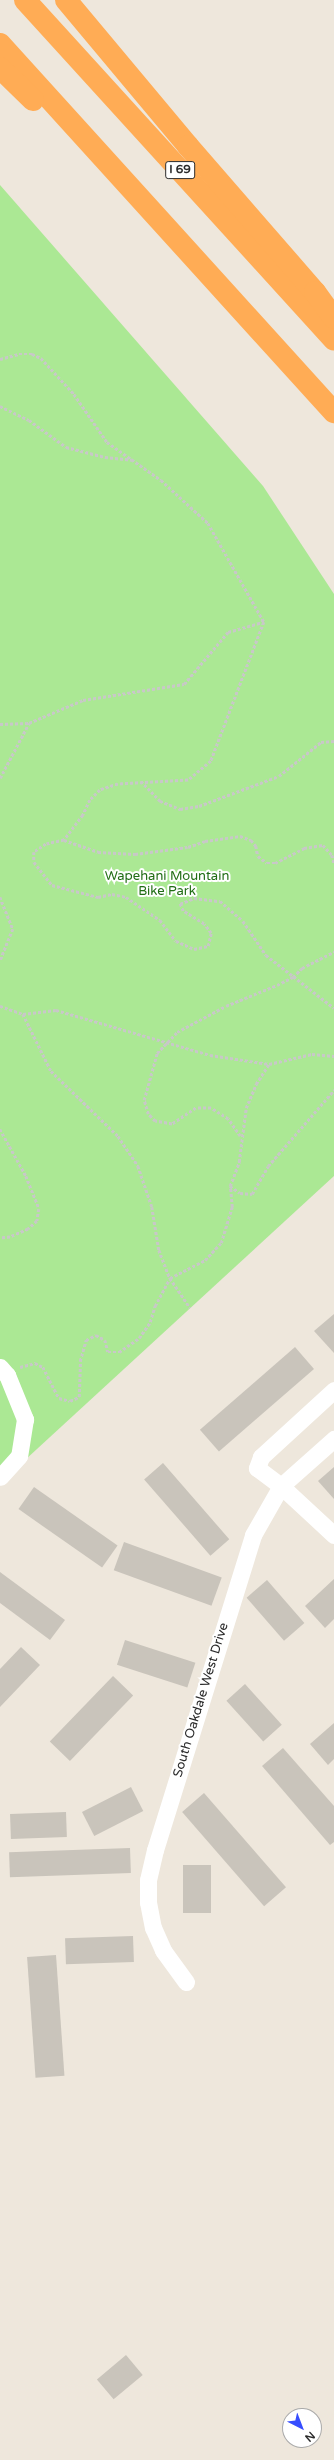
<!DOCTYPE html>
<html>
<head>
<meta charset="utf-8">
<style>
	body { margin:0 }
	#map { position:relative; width:334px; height:2460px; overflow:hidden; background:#eee7dc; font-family:"Varela Round",sans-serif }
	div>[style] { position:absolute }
	.green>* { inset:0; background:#abe894 }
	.building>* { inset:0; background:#c9c4bb; transform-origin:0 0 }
	.path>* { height:2.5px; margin-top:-1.25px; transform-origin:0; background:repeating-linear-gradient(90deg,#c8c8c8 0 3px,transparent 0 5px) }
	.minor>* { height:17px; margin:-8.5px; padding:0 8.5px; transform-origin:8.5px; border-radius:8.5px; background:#fff }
	.highway>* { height:22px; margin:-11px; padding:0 11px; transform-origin:11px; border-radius:11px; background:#ffac55 }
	span { translate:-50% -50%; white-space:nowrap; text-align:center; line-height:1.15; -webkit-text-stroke:4px #fff; paint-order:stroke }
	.shield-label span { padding:1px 3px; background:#fff; border:1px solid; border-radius:3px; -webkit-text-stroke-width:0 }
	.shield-label { font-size:12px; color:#2b2b2b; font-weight:700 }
	.park-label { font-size:13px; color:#216d15 }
	.street-label { font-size:13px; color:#2b2b2b }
	.north { position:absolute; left:282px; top:2408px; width:40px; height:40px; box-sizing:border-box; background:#fff; border:1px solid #aaa; border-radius:50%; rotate:138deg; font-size:11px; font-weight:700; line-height:16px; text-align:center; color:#2b2b2b }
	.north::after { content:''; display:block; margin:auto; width:14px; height:18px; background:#374eff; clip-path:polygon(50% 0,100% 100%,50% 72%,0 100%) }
</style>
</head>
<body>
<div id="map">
	<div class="green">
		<div style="clip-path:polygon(0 185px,263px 486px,334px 594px,334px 1176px,0 1483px)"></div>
	</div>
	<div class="building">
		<div style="clip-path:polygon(334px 1314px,334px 1353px,314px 1331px)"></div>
		<div style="left:295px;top:1347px;width:29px;height:126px;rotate:49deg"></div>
		<div style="left:163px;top:1463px;width:101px;height:25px;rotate:49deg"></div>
		<div style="clip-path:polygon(334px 1467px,334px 1499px,318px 1481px)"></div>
		<div style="left:34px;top:1487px;width:102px;height:27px;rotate:35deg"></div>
		<div style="left:124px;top:1542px;width:104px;height:30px;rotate:20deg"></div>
		<div style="clip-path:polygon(0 1572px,65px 1620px,50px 1640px,0 1603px)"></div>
		<div style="clip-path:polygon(334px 1579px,334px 1619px,325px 1628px,305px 1606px)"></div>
		<div style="left:267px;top:1580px;width:57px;height:27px;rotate:49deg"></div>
		<div style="left:125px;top:1640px;width:74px;height:26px;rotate:18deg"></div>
		<div style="clip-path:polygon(21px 1647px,40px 1665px,0 1707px,0 1669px)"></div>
		<div style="left:113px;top:1676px;width:28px;height:91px;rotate:44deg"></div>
		<div style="left:245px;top:1684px;width:55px;height:25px;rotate:48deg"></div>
		<div style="clip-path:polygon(334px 1723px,334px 1759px,328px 1765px,310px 1744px)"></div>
		<div style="clip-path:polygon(283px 1748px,334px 1806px,334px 1842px,330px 1845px,262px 1766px)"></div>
		<div style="left:131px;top:1787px;width:27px;height:55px;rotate:63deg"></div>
		<div style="left:204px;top:1793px;width:125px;height:29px;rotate:49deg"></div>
		<div style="left:66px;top:1812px;width:25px;height:56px;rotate:88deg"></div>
		<div style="left:130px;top:1848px;width:25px;height:121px;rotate:88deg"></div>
		<div style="left:183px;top:1865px;width:28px;height:48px"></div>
		<div style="left:133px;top:1936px;width:26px;height:68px;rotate:88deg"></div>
		<div style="left:56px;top:1955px;width:121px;height:29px;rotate:86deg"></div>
		<div style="left:126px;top:2355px;width:26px;height:38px;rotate:50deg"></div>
	</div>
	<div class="path">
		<div style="left:0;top:359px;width:20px;rotate:-15deg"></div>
		<div style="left:19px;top:354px;width:13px"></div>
		<div style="left:32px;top:354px;width:10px;rotate:24deg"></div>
		<div style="left:41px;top:358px;width:49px;rotate:47.5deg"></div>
		<div style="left:74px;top:394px;width:58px;rotate:55.5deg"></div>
		<div style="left:107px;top:442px;width:66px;rotate:35.1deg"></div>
		<div style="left:161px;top:480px;width:64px;rotate:42.5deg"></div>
		<div style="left:208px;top:523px;width:114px;rotate:60.5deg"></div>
		<div style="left:0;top:406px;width:32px;rotate:26deg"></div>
		<div style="left:29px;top:420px;width:46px;rotate:36.1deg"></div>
		<div style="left:66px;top:447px;width:40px;rotate:14.4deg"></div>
		<div style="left:105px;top:457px;width:27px;rotate:6deg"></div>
		<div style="left:264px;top:622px;width:149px;rotate:110.9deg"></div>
		<div style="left:211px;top:761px;width:30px;rotate:140deg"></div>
		<div style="left:188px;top:780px;width:70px;rotate:176.7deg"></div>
		<div style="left:118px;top:784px;width:19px;rotate:162deg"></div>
		<div style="left:100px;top:790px;width:14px;rotate:135deg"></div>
		<div style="left:90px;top:800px;width:17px;rotate:115deg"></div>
		<div style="left:83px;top:815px;width:31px;rotate:127deg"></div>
		<div style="left:64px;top:840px;width:18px;rotate:167deg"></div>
		<div style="left:46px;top:844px;width:14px;rotate:146deg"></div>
		<div style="left:34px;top:852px;width:10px;rotate:90deg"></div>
		<div style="left:34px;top:862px;width:29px;rotate:52deg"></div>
		<div style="left:52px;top:885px;width:48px;rotate:14.6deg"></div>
		<div style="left:98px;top:897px;width:14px;rotate:-12deg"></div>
		<div style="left:112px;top:894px;width:14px;rotate:12deg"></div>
		<div style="left:126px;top:897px;width:41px;rotate:34.1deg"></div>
		<div style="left:160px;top:920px;width:26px;rotate:53deg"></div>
		<div style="left:176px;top:941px;width:20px;rotate:24deg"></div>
		<div style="left:194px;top:949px;width:14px;rotate:-12deg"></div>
		<div style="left:208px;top:946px;width:13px;rotate:-77deg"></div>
		<div style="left:211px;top:933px;width:11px;rotate:-128deg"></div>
		<div style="left:204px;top:924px;width:25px;rotate:-148deg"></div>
		<div style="left:183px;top:911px;width:8px;rotate:-113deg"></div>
		<div style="left:180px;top:904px;width:15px;rotate:-23deg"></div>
		<div style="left:194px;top:898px;width:26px;rotate:7deg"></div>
		<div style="left:220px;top:901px;width:30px;rotate:41deg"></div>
		<div style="left:243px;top:921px;width:41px;rotate:55.9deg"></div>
		<div style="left:266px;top:955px;width:86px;rotate:37.9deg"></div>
		<div style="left:0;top:724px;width:29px;rotate:-2deg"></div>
		<div style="left:0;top:778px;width:62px;rotate:-62.2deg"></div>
		<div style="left:29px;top:723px;width:59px;rotate:-23.1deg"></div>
		<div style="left:83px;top:700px;width:102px;rotate:-9deg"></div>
		<div style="left:184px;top:684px;width:68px;rotate:-49.8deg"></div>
		<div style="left:228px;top:632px;width:37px;rotate:-16deg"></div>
		<div style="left:141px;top:781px;width:28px;rotate:46deg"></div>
		<div style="left:160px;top:801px;width:22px;rotate:22deg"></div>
		<div style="left:180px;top:809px;width:19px;rotate:-9deg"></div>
		<div style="left:199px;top:806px;width:85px;rotate:-20.6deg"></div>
		<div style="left:279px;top:776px;width:54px;rotate:-39deg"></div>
		<div style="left:321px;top:742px;width:13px;rotate:-4deg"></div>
		<div style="left:64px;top:840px;width:36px;rotate:19deg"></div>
		<div style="left:98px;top:852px;width:37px;rotate:3deg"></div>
		<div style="left:135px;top:854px;width:53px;rotate:-7.5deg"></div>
		<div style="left:188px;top:847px;width:18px;rotate:-19deg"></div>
		<div style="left:205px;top:841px;width:35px;rotate:-8deg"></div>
		<div style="left:240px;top:836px;width:12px;rotate:20deg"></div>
		<div style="left:251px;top:840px;width:8px;rotate:50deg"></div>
		<div style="left:256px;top:846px;width:10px;rotate:79deg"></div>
		<div style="left:258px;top:856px;width:11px;rotate:38deg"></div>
		<div style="left:267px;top:863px;width:8px"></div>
		<div style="left:275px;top:863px;width:33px;rotate:-27deg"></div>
		<div style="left:304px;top:848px;width:19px;rotate:-9deg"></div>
		<div style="left:323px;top:845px;width:13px;rotate:48deg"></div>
		<div style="left:332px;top:855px;width:8px;rotate:76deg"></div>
		<div style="left:0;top:897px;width:35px;rotate:68deg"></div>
		<div style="left:13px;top:929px;width:35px;rotate:112deg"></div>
		<div style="left:0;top:1006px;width:24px;rotate:19deg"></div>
		<div style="left:23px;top:1014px;width:64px;rotate:63.8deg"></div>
		<div style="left:51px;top:1071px;width:93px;rotate:44.1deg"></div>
		<div style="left:118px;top:1136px;width:36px;rotate:56deg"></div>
		<div style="left:138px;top:1166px;width:43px;rotate:71.1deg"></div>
		<div style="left:152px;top:1207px;width:44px;rotate:80.8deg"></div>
		<div style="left:159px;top:1250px;width:30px;rotate:69deg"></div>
		<div style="left:170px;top:1278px;width:36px;rotate:56deg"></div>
		<div style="left:23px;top:1014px;width:33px;rotate:-7deg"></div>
		<div style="left:56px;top:1010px;width:160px;rotate:16.3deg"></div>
		<div style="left:210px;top:1055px;width:60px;rotate:8.7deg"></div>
		<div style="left:0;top:1129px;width:54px;rotate:61deg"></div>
		<div style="left:26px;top:1176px;width:35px;rotate:68deg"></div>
		<div style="left:39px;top:1209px;width:12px;rotate:99deg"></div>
		<div style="left:37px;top:1221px;width:12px;rotate:138deg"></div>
		<div style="left:28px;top:1229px;width:20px;rotate:156deg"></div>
		<div style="left:10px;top:1237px;width:10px;rotate:174deg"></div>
		<div style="left:240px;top:1136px;width:21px;rotate:-125deg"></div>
		<div style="left:228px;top:1119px;width:20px;rotate:-147deg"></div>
		<div style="left:211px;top:1108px;width:15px;rotate:180deg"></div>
		<div style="left:196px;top:1108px;width:29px;rotate:146deg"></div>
		<div style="left:172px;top:1124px;width:17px;rotate:-170deg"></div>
		<div style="left:155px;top:1121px;width:10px;rotate:-135deg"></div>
		<div style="left:148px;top:1114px;width:15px;rotate:-106deg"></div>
		<div style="left:144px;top:1100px;width:49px;rotate:-74.5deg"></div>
		<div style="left:157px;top:1053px;width:29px;rotate:-46deg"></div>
		<div style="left:177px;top:1032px;width:55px;rotate:-28deg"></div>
		<div style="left:226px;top:1006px;width:55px;rotate:-22.4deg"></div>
		<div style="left:277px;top:985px;width:18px;rotate:-27deg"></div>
		<div style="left:293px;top:977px;width:13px;rotate:-45deg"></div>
		<div style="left:302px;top:968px;width:36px;rotate:-27deg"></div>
		<div style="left:230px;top:1186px;width:12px;rotate:35deg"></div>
		<div style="left:240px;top:1193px;width:12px;rotate:5deg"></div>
		<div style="left:252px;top:1194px;width:32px;rotate:-60deg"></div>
		<div style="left:268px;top:1166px;width:101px;rotate:-49deg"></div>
		<div style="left:20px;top:1367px;width:16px;rotate:-15deg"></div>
		<div style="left:35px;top:1363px;width:9px;rotate:27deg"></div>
		<div style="left:43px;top:1367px;width:35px;rotate:63deg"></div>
		<div style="left:59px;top:1398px;width:11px;rotate:15deg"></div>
		<div style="left:70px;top:1401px;width:10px;rotate:-24deg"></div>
		<div style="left:79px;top:1397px;width:36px;rotate:-88deg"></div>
		<div style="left:80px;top:1361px;width:22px;rotate:-74deg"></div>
		<div style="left:86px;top:1340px;width:11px;rotate:-27deg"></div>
		<div style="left:96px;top:1335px;width:10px;rotate:29deg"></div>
		<div style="left:105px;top:1340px;width:12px;rotate:76deg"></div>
		<div style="left:108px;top:1352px;width:11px"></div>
		<div style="left:119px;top:1352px;width:24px;rotate:-35deg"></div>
		<div style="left:139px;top:1338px;width:19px;rotate:-55deg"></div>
		<div style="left:150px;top:1322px;width:17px;rotate:-73deg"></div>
		<div style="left:155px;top:1306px;width:32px;rotate:-62deg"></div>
		<div style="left:170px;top:1278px;width:39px;rotate:-27deg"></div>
		<div style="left:205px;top:1260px;width:23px;rotate:-47deg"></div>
		<div style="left:221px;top:1243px;width:38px;rotate:-73deg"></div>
		<div style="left:232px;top:1207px;width:21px;rotate:-95deg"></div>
		<div style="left:230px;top:1186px;width:26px;rotate:-69deg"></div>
		<div style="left:239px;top:1162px;width:54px;rotate:-82.6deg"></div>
		<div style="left:246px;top:1108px;width:26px;rotate:-67deg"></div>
		<div style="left:256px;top:1084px;width:24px;rotate:-57deg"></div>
		<div style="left:269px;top:1064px;width:44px;rotate:-13.1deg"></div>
		<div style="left:312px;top:1054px;width:22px;rotate:5deg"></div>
	</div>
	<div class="minor">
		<div style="left:0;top:1367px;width:11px;rotate:49deg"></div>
		<div style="left:7px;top:1375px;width:48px;rotate:67.8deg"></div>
		<div style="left:25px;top:1419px;width:37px;rotate:99deg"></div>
		<div style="left:19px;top:1456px;width:28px;rotate:132deg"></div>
		<div style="left:334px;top:1390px;width:99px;rotate:137.5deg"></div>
		<div style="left:261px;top:1457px;width:12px;rotate:110deg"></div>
		<div style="left:257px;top:1468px;width:30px;rotate:37deg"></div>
		<div style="left:281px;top:1486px;width:72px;rotate:42.8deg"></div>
		<div style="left:186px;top:1982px;width:39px;rotate:-126deg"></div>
		<div style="left:163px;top:1950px;width:24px;rotate:-114deg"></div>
		<div style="left:153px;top:1928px;width:26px;rotate:-101deg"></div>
		<div style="left:148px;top:1902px;width:22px;rotate:-90deg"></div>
		<div style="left:148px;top:1880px;width:31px;rotate:-77deg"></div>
		<div style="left:155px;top:1850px;width:330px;rotate:-72.7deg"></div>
		<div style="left:253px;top:1535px;width:56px;rotate:-60.3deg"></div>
		<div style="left:281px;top:1486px;width:71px;rotate:-41.6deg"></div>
	</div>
	<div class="highway">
		<div style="left:25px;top:0;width:459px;rotate:47.7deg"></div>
		<div style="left:66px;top:0;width:190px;rotate:50.1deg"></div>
		<div style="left:188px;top:146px;width:194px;rotate:49deg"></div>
		<div style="left:315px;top:292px;width:32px;rotate:54deg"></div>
		<div style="left:0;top:44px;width:497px;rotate:47.8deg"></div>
		<div style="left:0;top:68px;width:46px;rotate:44.1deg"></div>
	</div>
	<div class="shield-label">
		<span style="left:180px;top:170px">I 69</span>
	</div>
	<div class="park-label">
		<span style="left:167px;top:884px">Wapehani Mountain<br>Bike Park</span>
	</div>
	<div class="street-label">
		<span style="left:201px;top:1700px;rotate:-73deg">South Oakdale West Drive</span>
	</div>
	<div class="north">N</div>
</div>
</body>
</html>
